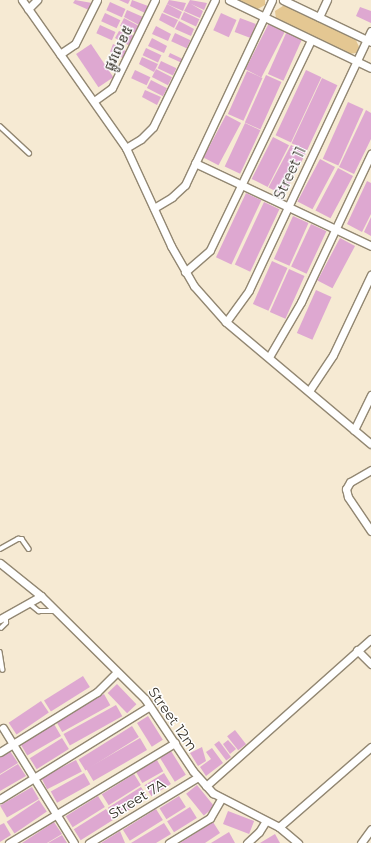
<!DOCTYPE html>
<html>
<head>
<meta charset="utf-8">
<style>
	body { margin:0 }
	#map { position:relative; width:371px; height:843px; overflow:hidden; background:#f6ead3; font-family:Montserrat,"Noto Sans Khmer",sans-serif }
	div>[style] { position:absolute }
	.green>* { inset:0; background:#e4c792 }
	.building>* { inset:0; background:#dea8d1; transform-origin:0 0 }
	.roads { filter:drop-shadow(1px 0 #928772) drop-shadow(-1px 0 #928772) drop-shadow(0 1px #928772) drop-shadow(0 -1px #928772) }
	.lane>* { height:3.5px; margin:-1.75px; padding:0 1.75px; transform-origin:1.75px; border-radius:1.75px; background:#fff }
	.street>* { height:7px; margin:-3.5px; padding:0 3.5px; transform-origin:3.5px; border-radius:3.5px; background:#fff }
	span { translate:-50% -50%; white-space:nowrap; text-align:center; line-height:1.15; -webkit-text-stroke:3px #fff; paint-order:stroke }
	.street-label { font-size:14px; color:#363229 }
</style>
</head>
<body>
<div id="map">
	<div class="green">
		<div style="clip-path:polygon(236px 0,265px 0,265px 5px,256px 10px)"></div>
		<div style="clip-path:polygon(286px 4px,355px 38px,360px 49px,356px 53px,349px 54px,276px 19px,275px 11px)"></div>
	</div>
	<div class="building">
		<div style="clip-path:polygon(75px 0,92px 3px,89px 10px,73px 3px)"></div>
		<div style="clip-path:polygon(119px 0,130px 0,128px 4px)"></div>
		<div style="clip-path:polygon(132px 0,148px 6px,145px 13px,130px 6px)"></div>
		<div style="clip-path:polygon(169px 0,186px 3px,183px 11px,167px 4px)"></div>
		<div style="clip-path:polygon(190px 0,207px 3px,204px 10px,191px 4px,203px 11px,200px 18px,184px 11px)"></div>
		<div style="left:110px;top:2px;width:17px;height:9px;rotate:24deg"></div>
		<div style="clip-path:polygon(167px 4px,182px 12px,179px 19px,163px 12px)"></div>
		<div style="clip-path:polygon(360px 7px,371px 11px,371px 23px,356px 16px)"></div>
		<div style="clip-path:polygon(127px 10px,143px 17px,139px 25px,124px 17px)"></div>
		<div style="left:184px;top:12px;width:17px;height:8px;rotate:25deg"></div>
		<div style="left:105px;top:13px;width:17px;height:9px;rotate:25deg"></div>
		<div style="clip-path:polygon(162px 13px,178px 20px,174px 28px,159px 20px)"></div>
		<div style="left:221px;top:13px;width:17px;height:19px;rotate:24deg"></div>
		<div style="clip-path:polygon(124px 18px,139px 26px,136px 33px,120px 26px)"></div>
		<div style="left:240px;top:18px;width:17px;height:15px;rotate:21deg"></div>
		<div style="clip-path:polygon(179px 21px,194px 29px,191px 36px,175px 29px)"></div>
		<div style="left:269px;top:23px;width:18px;height:52px;rotate:27deg"></div>
		<div style="left:100px;top:25px;width:17px;height:9px;rotate:24deg"></div>
		<div style="clip-path:polygon(156px 26px,171px 34px,168px 41px,152px 34px)"></div>
		<div style="clip-path:polygon(119px 31px,135px 36px,130px 46px,115px 38px)"></div>
		<div style="left:287px;top:31px;width:17px;height:47px;rotate:24deg"></div>
		<div style="left:175px;top:33px;width:17px;height:9px;rotate:25deg"></div>
		<div style="clip-path:polygon(152px 38px,167px 46px,164px 53px,148px 46px)"></div>
		<div style="left:91px;top:44px;width:40px;height:18px;rotate:56deg"></div>
		<div style="clip-path:polygon(113px 44px,128px 52px,125px 59px,110px 52px)"></div>
		<div style="left:146px;top:48px;width:17px;height:8px;rotate:25deg"></div>
		<div style="left:170px;top:53px;width:14px;height:4px;rotate:25deg"></div>
		<div style="clip-path:polygon(142px 57px,158px 64px,154px 72px,139px 64px)"></div>
		<div style="left:161px;top:61px;width:17px;height:8px;rotate:25deg"></div>
		<div style="left:156px;top:69px;width:18px;height:9px;rotate:27deg"></div>
		<div style="left:135px;top:70px;width:17px;height:9px;rotate:25deg"></div>
		<div style="left:306px;top:70px;width:17px;height:72px;rotate:25deg"></div>
		<div style="left:247px;top:71px;width:17px;height:47px;rotate:24deg"></div>
		<div style="left:266px;top:75px;width:17px;height:52px;rotate:24deg"></div>
		<div style="left:322px;top:78px;width:17px;height:72px;rotate:25deg"></div>
		<div style="left:151px;top:80px;width:18px;height:9px;rotate:27deg"></div>
		<div style="clip-path:polygon(145px 90px,161px 97px,157px 105px,142px 97px)"></div>
		<div style="left:348px;top:102px;width:17px;height:62px;rotate:24deg"></div>
		<div style="clip-path:polygon(366px 110px,371px 113px,371px 139px,354px 174px,339px 167px)"></div>
		<div style="left:226px;top:115px;width:17px;height:48px;rotate:28deg"></div>
		<div style="left:245px;top:123px;width:17px;height:48px;rotate:25deg"></div>
		<div style="left:273px;top:137px;width:18px;height:47px;rotate:27deg"></div>
		<div style="left:291px;top:145px;width:17px;height:48px;rotate:28deg"></div>
		<div style="left:320px;top:159px;width:17px;height:48px;rotate:28deg"></div>
		<div style="left:338px;top:168px;width:17px;height:48px;rotate:28deg"></div>
		<div style="clip-path:polygon(367px 181px,371px 183px,371px 214px,362px 232px,347px 224px)"></div>
		<div style="left:246px;top:193px;width:17px;height:71px;rotate:25deg"></div>
		<div style="left:264px;top:202px;width:17px;height:69px;rotate:25deg"></div>
		<div style="left:293px;top:216px;width:17px;height:47px;rotate:24deg"></div>
		<div style="clip-path:polygon(371px 217px,371px 236px,364px 232px)"></div>
		<div style="left:311px;top:224px;width:17px;height:47px;rotate:25deg"></div>
		<div style="left:340px;top:238px;width:17px;height:48px;rotate:28deg"></div>
		<div style="left:272px;top:261px;width:17px;height:47px;rotate:24deg"></div>
		<div style="left:289px;top:269px;width:17px;height:47px;rotate:24deg"></div>
		<div style="left:316px;top:290px;width:17px;height:47px;rotate:24deg"></div>
		<div style="left:83px;top:676px;width:13px;height:46px;rotate:58deg"></div>
		<div style="left:117px;top:684px;width:28px;height:13px;rotate:46deg"></div>
		<div style="left:104px;top:694px;width:13px;height:55px;rotate:61deg"></div>
		<div style="left:41px;top:701px;width:14px;height:39px;rotate:56deg"></div>
		<div style="left:116px;top:705px;width:13px;height:60px;rotate:61deg"></div>
		<div style="left:148px;top:716px;width:28px;height:13px;rotate:58deg"></div>
		<div style="left:54px;top:724px;width:14px;height:39px;rotate:60deg"></div>
		<div style="left:132px;top:726px;width:13px;height:63px;rotate:58deg"></div>
		<div style="left:235px;top:730px;width:18px;height:10px;rotate:52deg"></div>
		<div style="left:62px;top:738px;width:13px;height:38px;rotate:58deg"></div>
		<div style="left:140px;top:738px;width:14px;height:62px;rotate:60deg"></div>
		<div style="clip-path:polygon(228px 740px,236px 749px,230px 754px,223px 744px)"></div>
		<div style="left:219px;top:741px;width:20px;height:6px;rotate:53deg"></div>
		<div style="clip-path:polygon(202px 747px,206px 761px,198px 766px,190px 753px)"></div>
		<div style="clip-path:polygon(212px 748px,223px 763px,206px 776px,200px 767px,211px 759px,206px 752px)"></div>
		<div style="clip-path:polygon(10px 751px,18px 763px,0 774px,0 757px)"></div>
		<div style="left:171px;top:751px;width:28px;height:13px;rotate:58deg"></div>
		<div style="left:76px;top:760px;width:13px;height:39px;rotate:63deg"></div>
		<div style="left:157px;top:760px;width:13px;height:24px;rotate:61deg"></div>
		<div style="clip-path:polygon(18px 764px,26px 776px,0 791px,0 775px)"></div>
		<div style="left:84px;top:773px;width:13px;height:38px;rotate:61deg"></div>
		<div style="left:164px;top:773px;width:13px;height:23px;rotate:58deg"></div>
		<div style="left:134px;top:774px;width:13px;height:38px;rotate:58deg"></div>
		<div style="left:197px;top:785px;width:28px;height:14px;rotate:51deg"></div>
		<div style="left:32px;top:787px;width:14px;height:37px;rotate:60deg"></div>
		<div style="left:141px;top:787px;width:13px;height:39px;rotate:58deg"></div>
		<div style="left:98px;top:796px;width:13px;height:38px;rotate:58deg"></div>
		<div style="left:179px;top:796px;width:13px;height:23px;rotate:58deg"></div>
		<div style="left:39px;top:800px;width:14px;height:39px;rotate:56deg"></div>
		<div style="left:190px;top:807px;width:13px;height:27px;rotate:58deg"></div>
		<div style="left:106px;top:809px;width:13px;height:38px;rotate:58deg"></div>
		<div style="left:156px;top:809px;width:13px;height:39px;rotate:58deg"></div>
		<div style="left:228px;top:811px;width:28px;height:14px;rotate:21deg"></div>
		<div style="clip-path:polygon(54px 822px,62px 834px,47px 843px,22px 843px)"></div>
		<div style="clip-path:polygon(213px 822px,220px 833px,205px 843px,180px 843px)"></div>
		<div style="clip-path:polygon(4px 823px,11px 835px,0 842px,0 825px)"></div>
		<div style="clip-path:polygon(164px 823px,171px 834px,156px 843px,131px 843px)"></div>
		<div style="clip-path:polygon(120px 831px,125px 843px,101px 843px)"></div>
		<div style="clip-path:polygon(229px 832px,235px 843px,211px 843px)"></div>
		<div style="clip-path:polygon(275px 834px,280px 843px,260px 843px)"></div>
		<div style="clip-path:polygon(62px 835px,67px 843px,48px 843px)"></div>
	</div>
	<div class="roads">
		<div class="lane">
			<div style="left:0;top:126px;width:40px;rotate:43deg"></div>
			<div style="left:0;top:549px;width:21px;rotate:-29deg"></div>
			<div style="left:18px;top:539px;width:4px"></div>
			<div style="left:22px;top:539px;width:12px;rotate:55deg"></div>
			<div style="left:29px;top:603px;width:13px;rotate:39deg"></div>
			<div style="left:39px;top:611px;width:15px"></div>
			<div style="left:1px;top:628px;width:7px;rotate:-45deg"></div>
			<div style="left:6px;top:623px;width:7px;rotate:-90deg"></div>
			<div style="left:0;top:652px;width:18px;rotate:81deg"></div>
		</div>
		<div class="street">
			<div style="left:22px;top:0;width:181px;rotate:54.9deg"></div>
			<div style="left:126px;top:148px;width:108px;rotate:65.3deg"></div>
			<div style="left:171px;top:246px;width:46px;rotate:60.1deg"></div>
			<div style="left:194px;top:286px;width:48px;rotate:48.4deg"></div>
			<div style="left:226px;top:322px;width:189px;rotate:40.1deg"></div>
			<div style="left:229px;top:0;width:157px;rotate:25.6deg"></div>
			<div style="left:283px;top:0;width:98px;rotate:25.5deg"></div>
			<div style="left:28px;top:9px;width:13px;rotate:-45deg"></div>
			<div style="left:319px;top:17px;width:19px;rotate:-65deg"></div>
			<div style="left:60px;top:54px;width:18px;rotate:-34deg"></div>
			<div style="left:75px;top:44px;width:49px;rotate:-63.4deg"></div>
			<div style="left:94px;top:101px;width:22px;rotate:-36deg"></div>
			<div style="left:112px;top:88px;width:98px;rotate:-64deg"></div>
			<div style="left:126px;top:148px;width:17px;rotate:-31deg"></div>
			<div style="left:141px;top:139px;width:17px;rotate:-45deg"></div>
			<div style="left:153px;top:127px;width:141px;rotate:-64deg"></div>
			<div style="left:195px;top:163px;width:195px;rotate:25.2deg"></div>
			<div style="left:154px;top:208px;width:21px;rotate:-31deg"></div>
			<div style="left:172px;top:197px;width:18px;rotate:-43deg"></div>
			<div style="left:185px;top:185px;width:204px;rotate:-64.8deg"></div>
			<div style="left:185px;top:272px;width:33px;rotate:-41deg"></div>
			<div style="left:210px;top:250px;width:233px;rotate:-64.3deg"></div>
			<div style="left:226px;top:322px;width:39px;rotate:-54deg"></div>
			<div style="left:249px;top:290px;width:286px;rotate:-64.8deg"></div>
			<div style="left:269px;top:357px;width:64px;rotate:-59.8deg"></div>
			<div style="left:301px;top:302px;width:164px;rotate:-64.7deg"></div>
			<div style="left:309px;top:391px;width:43px;rotate:-56.3deg"></div>
			<div style="left:333px;top:355px;width:89px;rotate:-64.6deg"></div>
			<div style="left:354px;top:430px;width:39px;rotate:-64deg"></div>
			<div style="left:371px;top:470px;width:24px;rotate:150deg"></div>
			<div style="left:350px;top:482px;width:8px;rotate:120deg"></div>
			<div style="left:346px;top:489px;width:8px;rotate:76deg"></div>
			<div style="left:348px;top:497px;width:41px;rotate:55.9deg"></div>
			<div style="left:0;top:563px;width:53px;rotate:38.8deg"></div>
			<div style="left:41px;top:596px;width:146px;rotate:44.7deg"></div>
			<div style="left:145px;top:699px;width:87px;rotate:56.3deg"></div>
			<div style="left:193px;top:771px;width:30px;rotate:48deg"></div>
			<div style="left:213px;top:793px;width:74px;rotate:27.3deg"></div>
			<div style="left:279px;top:827px;width:25px;rotate:40deg"></div>
			<div style="left:0;top:619px;width:47px;rotate:-29.3deg"></div>
			<div style="left:357px;top:650px;width:20px;rotate:45deg"></div>
			<div style="left:3px;top:728px;width:135px;rotate:58.3deg"></div>
			<div style="left:0;top:752px;width:114px;rotate:-31.7deg"></div>
			<div style="left:97px;top:692px;width:28px;rotate:-45deg"></div>
			<div style="left:206px;top:786px;width:221px;rotate:-41.7deg"></div>
			<div style="left:0;top:799px;width:176px;rotate:-31.8deg"></div>
			<div style="left:279px;top:827px;width:122px;rotate:-41deg"></div>
			<div style="left:9px;top:843px;width:194px;rotate:-31.1deg"></div>
			<div style="left:89px;top:843px;width:127px;rotate:-31.2deg"></div>
			<div style="left:169px;top:843px;width:48px;rotate:-31.4deg"></div>
			<div style="left:210px;top:818px;width:22px;rotate:-60deg"></div>
			<div style="left:247px;top:843px;width:16px;rotate:-43deg"></div>
			<div style="left:259px;top:832px;width:13px;rotate:-58deg"></div>
			<div style="left:361px;top:843px;width:17px;rotate:-54deg"></div>
		</div>
	</div>
	<div class="street-label">
		<span style="left:118px;top:48px;rotate:-64deg">ផ្លូវលេខ៥</span>
		<span style="left:290px;top:173px;rotate:-65deg">Street 11</span>
		<span style="left:173px;top:719px;rotate:55deg">Street 12m</span>
		<span style="left:137px;top:799px;rotate:-31deg">Street 7A</span>
	</div>
</div>
</body>
</html>
